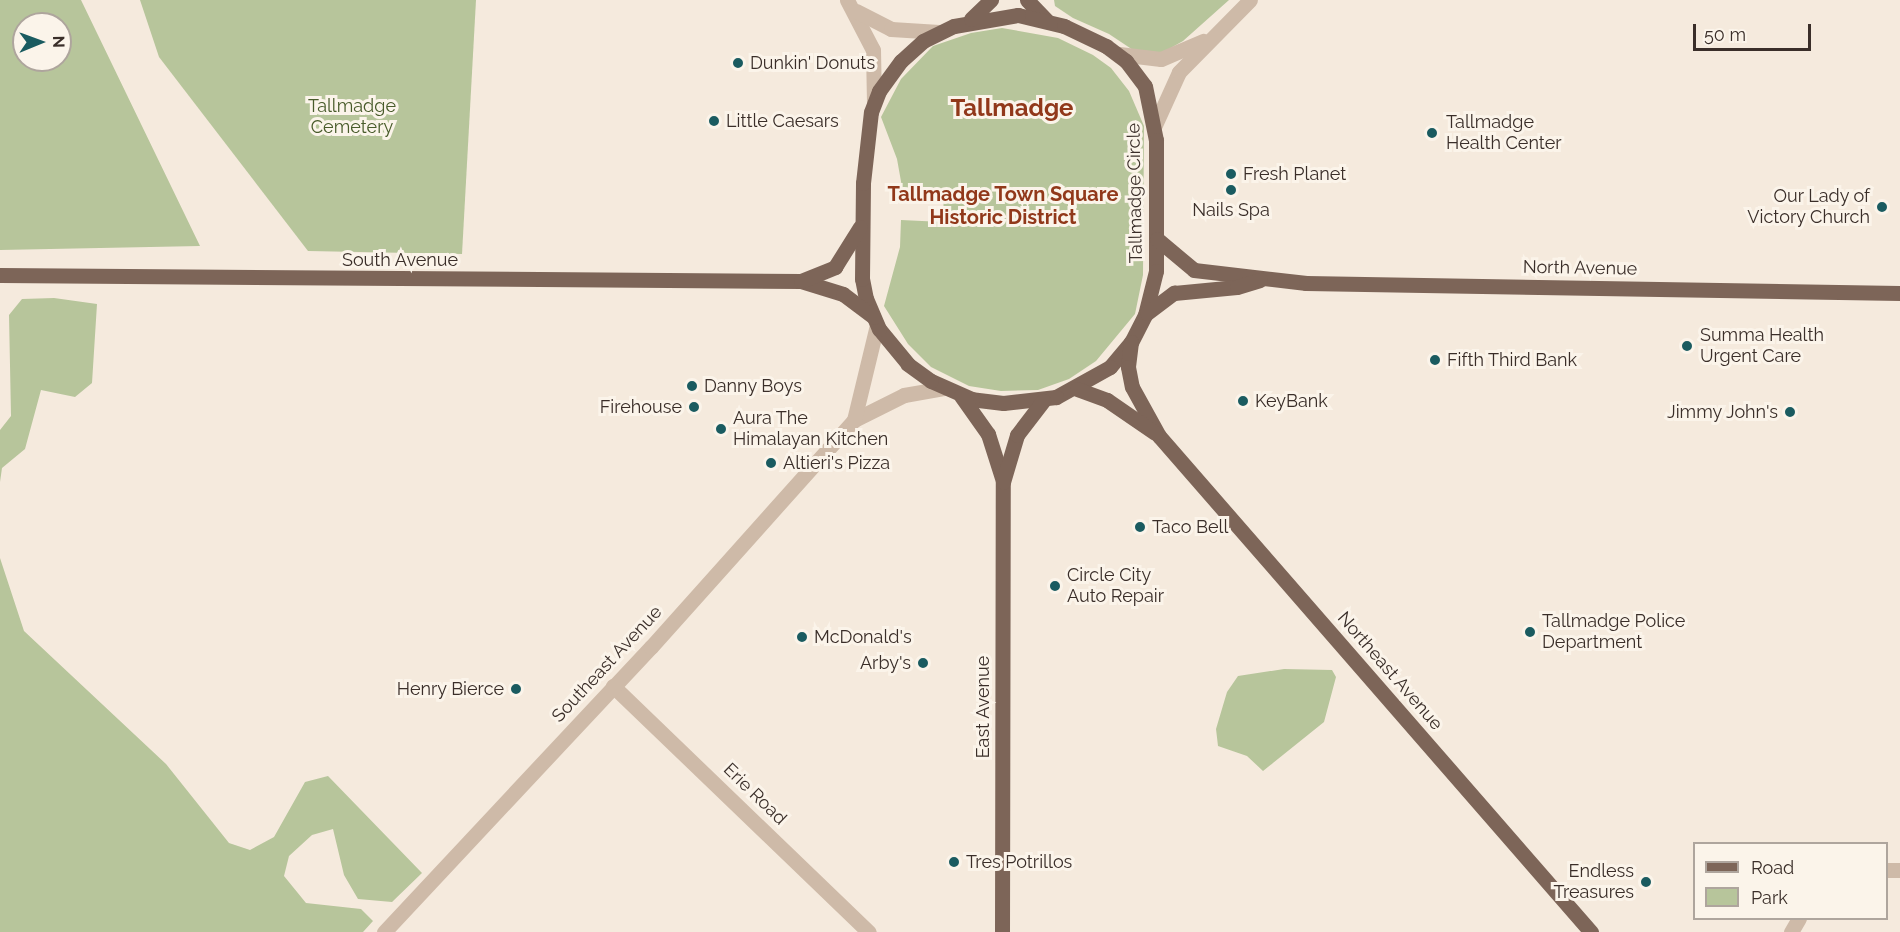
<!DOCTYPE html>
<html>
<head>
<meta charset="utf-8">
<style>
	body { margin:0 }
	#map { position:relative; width:1900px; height:932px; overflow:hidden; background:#f5eadd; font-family:Raleway,sans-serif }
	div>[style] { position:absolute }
	.green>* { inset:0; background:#b7c59b }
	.minor>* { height:15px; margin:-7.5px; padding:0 7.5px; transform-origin:7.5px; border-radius:7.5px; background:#cebaa8 }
	.major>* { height:15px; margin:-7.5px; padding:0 7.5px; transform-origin:7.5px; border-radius:7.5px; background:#7d6558 }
	.dots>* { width:16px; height:16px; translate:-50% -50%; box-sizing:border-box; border:3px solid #fbf4ea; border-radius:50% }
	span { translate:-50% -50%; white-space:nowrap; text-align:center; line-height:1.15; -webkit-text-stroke:6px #fbf4ea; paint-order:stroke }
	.poi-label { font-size:18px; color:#3a2e29 }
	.left { translate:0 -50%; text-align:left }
	.right { translate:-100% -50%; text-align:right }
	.park-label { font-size:18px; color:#485b2a }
	.street-label { font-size:18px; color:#3a2e29 }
	.neighbourhood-label { font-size:20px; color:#91381a; font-weight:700 }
	.district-label { font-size:24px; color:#91381a; font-weight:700 }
	.legend { position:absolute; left:1693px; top:842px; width:195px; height:78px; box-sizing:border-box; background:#fbf4ea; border:2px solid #aea59d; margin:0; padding:8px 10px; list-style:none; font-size:18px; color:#3a2e29 }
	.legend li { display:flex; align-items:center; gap:12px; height:30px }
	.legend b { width:30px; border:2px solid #aea59d }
	.north { position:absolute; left:12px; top:12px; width:60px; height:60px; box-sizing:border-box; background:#fbf4ea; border:2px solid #aea59d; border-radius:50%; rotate:89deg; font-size:16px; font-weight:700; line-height:24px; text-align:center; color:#3a2e29 }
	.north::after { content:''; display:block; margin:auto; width:21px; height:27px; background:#1a5b60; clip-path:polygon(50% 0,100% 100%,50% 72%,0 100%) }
	.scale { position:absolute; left:1693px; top:24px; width:118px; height:27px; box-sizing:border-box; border:3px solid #3a2e29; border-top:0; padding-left:8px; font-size:18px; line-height:21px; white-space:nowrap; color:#3a2e29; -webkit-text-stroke:4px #fbf4ea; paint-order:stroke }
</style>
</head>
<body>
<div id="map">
	<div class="green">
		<div style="clip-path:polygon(evenodd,0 0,81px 0,200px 246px,0 250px,0 0,24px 24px,60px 24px,60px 60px,24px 60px,24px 24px)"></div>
		<div style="clip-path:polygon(140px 0,476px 0,462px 254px,308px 251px,159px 57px)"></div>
		<div style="clip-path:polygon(1054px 0,1229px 0,1183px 41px,1162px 53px,1133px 50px,1109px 34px,1073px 18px,1055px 6px)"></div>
		<div style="clip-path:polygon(1002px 28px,1058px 38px,1093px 55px,1111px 68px,1129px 91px,1144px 126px,1143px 275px,1135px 314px,1096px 361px,1069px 379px,1038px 390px,1001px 391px,969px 386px,931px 367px,908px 344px,884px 306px,900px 247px,901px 220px,943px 222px,944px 189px,902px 187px,897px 159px,881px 117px,901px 79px,933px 46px,971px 33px)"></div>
		<div style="clip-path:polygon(54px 298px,97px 304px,92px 383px,75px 397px,41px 390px,25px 449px,2px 468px,0 482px,0 430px,11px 416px,9px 315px,22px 299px)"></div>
		<div style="clip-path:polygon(0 558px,24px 631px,166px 764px,229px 843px,250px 850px,274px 837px,305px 782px,328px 776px,422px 873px,392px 902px,358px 899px,344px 875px,333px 829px,312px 835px,289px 856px,284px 876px,306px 903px,361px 909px,373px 921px,363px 932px,0 932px)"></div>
		<div style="clip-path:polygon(1284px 669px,1332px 670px,1336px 677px,1324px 722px,1263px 771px,1247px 756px,1218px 746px,1216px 729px,1227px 692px,1238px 676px)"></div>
	</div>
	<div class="minor">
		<div style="left:847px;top:0;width:56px;rotate:62.5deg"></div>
		<div style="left:873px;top:50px;width:52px;rotate:88.9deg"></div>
		<div style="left:856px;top:11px;width:39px;rotate:27deg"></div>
		<div style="left:891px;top:29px;width:48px;rotate:3.6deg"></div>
		<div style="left:1119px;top:54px;width:42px;rotate:6.8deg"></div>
		<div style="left:1161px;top:59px;width:46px;rotate:-23.2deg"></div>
		<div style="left:1155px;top:125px;width:58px;rotate:-65.6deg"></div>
		<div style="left:1179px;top:72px;width:101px;rotate:-45.4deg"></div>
		<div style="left:854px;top:420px;width:56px;rotate:-26.6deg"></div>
		<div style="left:904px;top:395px;width:40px;rotate:-10deg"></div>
		<div style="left:613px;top:686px;width:355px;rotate:43.9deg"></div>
		<div style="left:1886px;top:870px;width:14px"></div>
		<div style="left:384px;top:932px;width:391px;rotate:-46.9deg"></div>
		<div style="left:651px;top:647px;width:305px;rotate:-48.2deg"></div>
		<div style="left:854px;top:420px;width:98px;rotate:-76.4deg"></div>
		<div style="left:1791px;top:932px;width:16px;rotate:-60deg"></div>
	</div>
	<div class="major">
		<div style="left:1027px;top:0;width:28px;rotate:46deg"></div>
		<div style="left:1018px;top:15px;width:47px;rotate:13.4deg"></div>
		<div style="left:1064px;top:26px;width:47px;rotate:25.5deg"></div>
		<div style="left:1106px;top:46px;width:25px;rotate:37deg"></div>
		<div style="left:1126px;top:61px;width:31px;rotate:53deg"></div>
		<div style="left:1145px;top:86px;width:55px;rotate:78.5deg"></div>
		<div style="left:1156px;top:140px;width:131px;rotate:90deg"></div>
		<div style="left:1156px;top:271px;width:45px;rotate:104deg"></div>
		<div style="left:1145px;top:315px;width:30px;rotate:117deg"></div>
		<div style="left:1131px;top:342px;width:33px;rotate:130deg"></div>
		<div style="left:1110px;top:367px;width:62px;rotate:150.9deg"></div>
		<div style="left:1056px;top:397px;width:53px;rotate:173.5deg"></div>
		<div style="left:1003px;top:403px;width:31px;rotate:-173deg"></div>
		<div style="left:972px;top:399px;width:45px;rotate:-156.3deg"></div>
		<div style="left:931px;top:381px;width:29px;rotate:-144deg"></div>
		<div style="left:908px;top:364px;width:45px;rotate:-129.6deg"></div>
		<div style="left:879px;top:329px;width:33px;rotate:-113deg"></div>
		<div style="left:866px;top:299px;width:20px;rotate:-101deg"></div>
		<div style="left:862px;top:279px;width:96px;rotate:-89.4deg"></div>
		<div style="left:863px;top:183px;width:71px;rotate:-83.6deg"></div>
		<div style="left:871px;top:112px;width:22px;rotate:-69deg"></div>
		<div style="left:879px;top:91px;width:37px;rotate:-54deg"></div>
		<div style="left:901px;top:61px;width:30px;rotate:-42deg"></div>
		<div style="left:923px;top:41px;width:34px;rotate:-26deg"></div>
		<div style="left:954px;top:26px;width:65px;rotate:-9.8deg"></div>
		<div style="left:971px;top:19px;width:28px;rotate:-44deg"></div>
		<div style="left:1157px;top:239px;width:48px;rotate:40deg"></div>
		<div style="left:1194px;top:270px;width:113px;rotate:6.6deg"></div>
		<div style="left:1306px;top:283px;width:594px;rotate:0.96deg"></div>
		<div style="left:0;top:275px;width:801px;rotate:0.43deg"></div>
		<div style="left:801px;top:281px;width:44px;rotate:17.2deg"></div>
		<div style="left:843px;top:294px;width:38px;rotate:37deg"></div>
		<div style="left:801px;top:281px;width:37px;rotate:-22deg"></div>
		<div style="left:835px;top:267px;width:47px;rotate:-58deg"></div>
		<div style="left:1147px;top:313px;width:34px;rotate:-37deg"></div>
		<div style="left:1174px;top:293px;width:63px;rotate:-5.4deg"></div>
		<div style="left:1237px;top:287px;width:24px;rotate:-17deg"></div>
		<div style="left:1131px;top:342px;width:25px;rotate:97deg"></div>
		<div style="left:1128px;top:367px;width:20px;rotate:79deg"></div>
		<div style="left:1132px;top:387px;width:56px;rotate:61.1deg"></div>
		<div style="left:1159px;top:436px;width:658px;rotate:48.95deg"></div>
		<div style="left:1077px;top:389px;width:32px;rotate:20deg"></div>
		<div style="left:1107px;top:400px;width:58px;rotate:34.5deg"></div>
		<div style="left:961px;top:396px;width:47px;rotate:54.6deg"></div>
		<div style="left:988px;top:434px;width:49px;rotate:72.3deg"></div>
		<div style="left:1002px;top:932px;width:450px;rotate:-89.9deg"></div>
		<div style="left:1003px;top:482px;width:49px;rotate:-73.4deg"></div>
		<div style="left:1017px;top:435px;width:43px;rotate:-52.6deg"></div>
	</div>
	<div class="dots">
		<div style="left:738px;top:63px;background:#1a5b60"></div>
		<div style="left:714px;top:121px;background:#1a5b60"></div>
		<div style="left:1432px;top:133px;background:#1a5b60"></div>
		<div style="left:1231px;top:174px;background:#1a5b60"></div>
		<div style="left:1231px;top:190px;background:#1a5b60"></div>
		<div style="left:1882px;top:207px;background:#1a5b60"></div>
		<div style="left:1687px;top:346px;background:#1a5b60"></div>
		<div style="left:1435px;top:360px;background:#1a5b60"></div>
		<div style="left:692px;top:386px;background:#1a5b60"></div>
		<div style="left:1243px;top:401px;background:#1a5b60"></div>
		<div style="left:694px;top:407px;background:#1a5b60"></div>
		<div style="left:1790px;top:412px;background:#1a5b60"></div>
		<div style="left:721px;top:429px;background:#1a5b60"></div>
		<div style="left:771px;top:463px;background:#1a5b60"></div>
		<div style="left:1140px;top:527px;background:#1a5b60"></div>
		<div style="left:1055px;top:586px;background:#1a5b60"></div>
		<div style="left:1530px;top:632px;background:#1a5b60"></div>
		<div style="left:802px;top:637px;background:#1a5b60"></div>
		<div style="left:923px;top:663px;background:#1a5b60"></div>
		<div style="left:516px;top:689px;background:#1a5b60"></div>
		<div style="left:954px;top:862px;background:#1a5b60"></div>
		<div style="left:1646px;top:882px;background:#1a5b60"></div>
	</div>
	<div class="poi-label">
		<span class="left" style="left:750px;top:63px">Dunkin' Donuts</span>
		<span class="left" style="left:726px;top:121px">Little Caesars</span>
		<span class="left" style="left:1446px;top:133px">Tallmadge<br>Health Center</span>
		<span class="left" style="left:1243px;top:174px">Fresh Planet</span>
		<span class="right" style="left:1870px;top:207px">Our Lady of<br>Victory Church</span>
		<span style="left:1231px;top:210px">Nails Spa</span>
		<span class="left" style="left:1700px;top:346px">Summa Health<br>Urgent Care</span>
		<span class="left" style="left:1447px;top:360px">Fifth Third Bank</span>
		<span class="left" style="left:704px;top:386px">Danny Boys</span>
		<span class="left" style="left:1255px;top:401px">KeyBank</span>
		<span class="right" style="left:682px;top:407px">Firehouse</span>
		<span class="right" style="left:1778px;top:412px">Jimmy John's</span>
		<span class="left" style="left:733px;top:429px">Aura The<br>Himalayan Kitchen</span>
		<span class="left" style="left:783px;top:463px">Altieri's Pizza</span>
		<span class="left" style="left:1152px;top:527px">Taco Bell</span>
		<span class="left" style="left:1067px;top:586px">Circle City<br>Auto Repair</span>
		<span class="left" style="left:1542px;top:632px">Tallmadge Police<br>Department</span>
		<span class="left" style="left:814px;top:637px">McDonald's</span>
		<span class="right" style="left:911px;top:663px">Arby's</span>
		<span class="right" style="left:504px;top:689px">Henry Bierce</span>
		<span class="left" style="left:966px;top:862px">Tres Potrillos</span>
		<span class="right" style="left:1634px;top:882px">Endless<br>Treasures</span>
	</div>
	<div class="park-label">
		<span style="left:352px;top:117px">Tallmadge<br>Cemetery</span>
	</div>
	<div class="street-label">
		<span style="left:1135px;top:193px;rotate:-91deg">Tallmadge Circle</span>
		<span style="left:400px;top:260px">South Avenue</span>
		<span style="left:1580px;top:268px;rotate:1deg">North Avenue</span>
		<span style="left:607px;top:664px;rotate:-47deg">Southeast Avenue</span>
		<span style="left:1390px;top:671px;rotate:49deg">Northeast Avenue</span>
		<span style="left:983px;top:707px;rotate:-90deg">East Avenue</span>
		<span style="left:755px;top:794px;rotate:44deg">Erie Road</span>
	</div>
	<div class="neighbourhood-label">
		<span style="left:1003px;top:206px">Tallmadge Town Square<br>Historic District</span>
	</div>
	<div class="district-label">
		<span style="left:1012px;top:108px">Tallmadge</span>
	</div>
	<ul class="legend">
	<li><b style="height:8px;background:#7d6558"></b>Road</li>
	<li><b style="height:16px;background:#b7c59b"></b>Park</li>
	</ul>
	<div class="north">N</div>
	<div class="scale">50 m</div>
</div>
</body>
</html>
